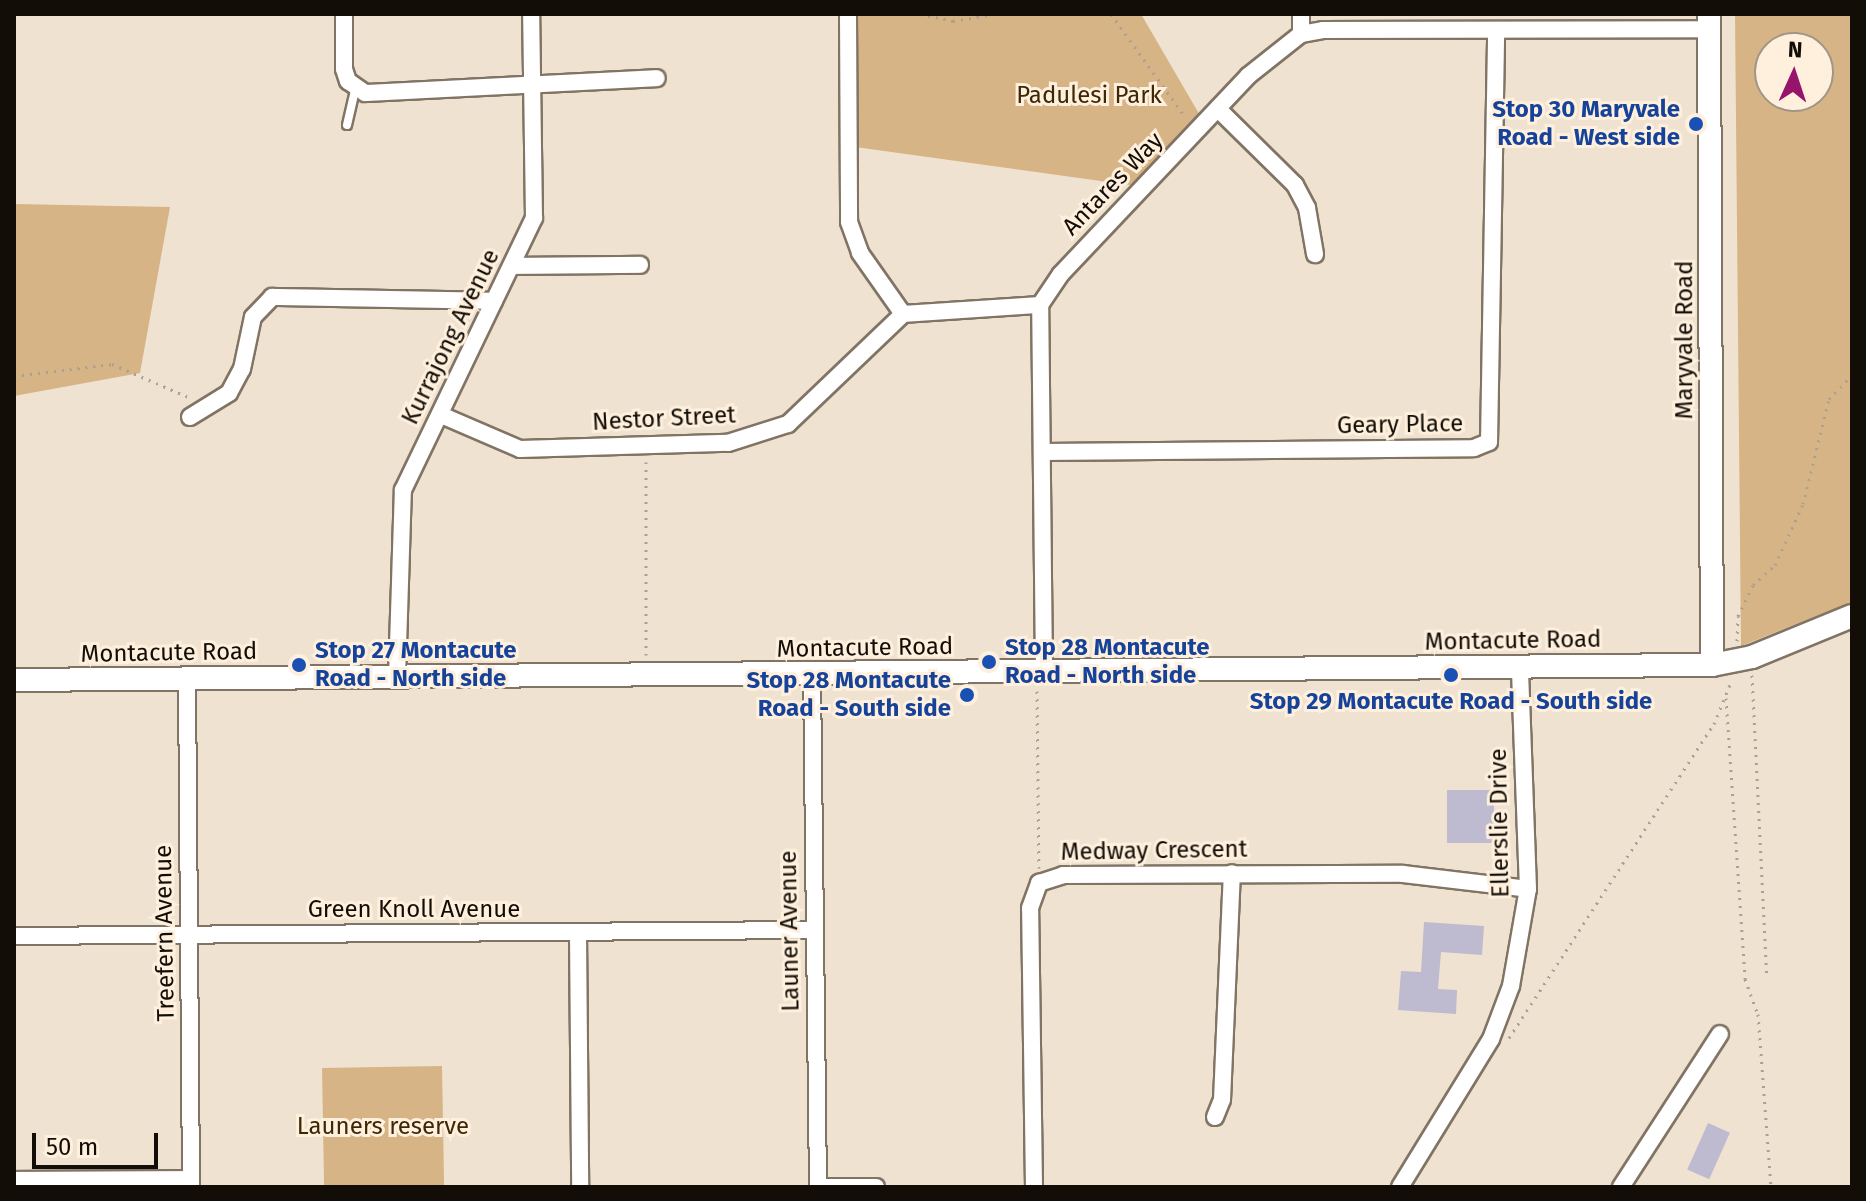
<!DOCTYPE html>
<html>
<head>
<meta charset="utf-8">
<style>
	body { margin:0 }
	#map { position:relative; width:1866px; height:1201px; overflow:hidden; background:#f0e2d0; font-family:"Fira Sans",sans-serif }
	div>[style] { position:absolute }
	.green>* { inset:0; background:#d6b485; transform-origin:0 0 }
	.building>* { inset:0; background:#bebacf; transform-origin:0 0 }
	.path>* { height:3px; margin-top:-1.5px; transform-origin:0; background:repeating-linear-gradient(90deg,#aca092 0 2px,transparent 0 8px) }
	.roads { filter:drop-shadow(2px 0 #817464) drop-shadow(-2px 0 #817464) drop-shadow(0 2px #817464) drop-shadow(0 -2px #817464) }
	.service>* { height:8px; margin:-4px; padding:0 4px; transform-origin:4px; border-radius:4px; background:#fff }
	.minor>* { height:16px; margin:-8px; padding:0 8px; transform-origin:8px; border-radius:8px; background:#fff }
	.secondary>* { height:22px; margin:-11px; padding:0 11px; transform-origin:11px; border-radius:11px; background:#fff }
	.dots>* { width:22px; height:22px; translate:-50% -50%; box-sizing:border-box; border:4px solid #fef0dd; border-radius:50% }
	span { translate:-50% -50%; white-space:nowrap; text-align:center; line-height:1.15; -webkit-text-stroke:6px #fef0dd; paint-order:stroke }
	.park-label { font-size:24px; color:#3c2706 }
	.transit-label { font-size:24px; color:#164399; font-weight:700 }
	.right { translate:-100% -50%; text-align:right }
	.left { translate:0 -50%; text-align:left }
	.street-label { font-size:24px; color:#120d07 }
	.frame { position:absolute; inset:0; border:16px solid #120d07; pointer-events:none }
	.north { position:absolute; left:1754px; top:32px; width:80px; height:80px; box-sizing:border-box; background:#fef0dd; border:2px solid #a09587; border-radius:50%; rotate:3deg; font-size:22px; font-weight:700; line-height:32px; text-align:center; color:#120d07 }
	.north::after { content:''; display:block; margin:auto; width:28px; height:36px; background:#97146c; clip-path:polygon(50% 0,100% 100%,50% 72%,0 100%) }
	.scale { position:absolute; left:32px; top:1133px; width:126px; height:36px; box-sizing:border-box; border:4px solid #120d07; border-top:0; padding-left:10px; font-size:24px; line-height:28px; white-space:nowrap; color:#120d07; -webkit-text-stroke:6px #fef0dd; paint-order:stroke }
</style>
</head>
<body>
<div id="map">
	<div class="green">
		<div style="clip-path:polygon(848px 14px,1141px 14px,1205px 124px,1144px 187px,848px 146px)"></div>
		<div style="clip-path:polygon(evenodd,1735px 14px,1852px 14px,1852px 602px,1741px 646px,1735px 14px,1770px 48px,1818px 48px,1818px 96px,1770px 96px,1770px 48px)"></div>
		<div style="clip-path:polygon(14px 204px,170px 207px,140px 373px,14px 396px)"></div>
		<div style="left:442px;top:1066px;width:121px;height:120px;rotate:89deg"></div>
	</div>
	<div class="building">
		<div style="left:1447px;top:790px;width:47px;height:53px"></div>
		<div style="clip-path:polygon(1424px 922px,1484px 926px,1482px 955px,1441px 952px,1438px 989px,1457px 990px,1456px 1014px,1398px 1010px,1401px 971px,1421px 972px)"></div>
		<div style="left:1708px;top:1123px;width:24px;height:51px;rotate:24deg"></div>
	</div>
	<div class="path">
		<div style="left:920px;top:14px;width:34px;rotate:12deg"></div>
		<div style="left:953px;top:21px;width:42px;rotate:-9.7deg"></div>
		<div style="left:1111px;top:14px;width:128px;rotate:54.2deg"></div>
		<div style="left:14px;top:376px;width:99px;rotate:-7deg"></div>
		<div style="left:112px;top:364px;width:86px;rotate:23.3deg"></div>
		<div style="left:1737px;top:641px;width:25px;rotate:-88deg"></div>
		<div style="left:1738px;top:616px;width:34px;rotate:-64deg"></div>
		<div style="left:1753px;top:585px;width:30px;rotate:-42deg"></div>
		<div style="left:1775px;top:565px;width:67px;rotate:-65.3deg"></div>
		<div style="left:1803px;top:504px;width:108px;rotate:-76.1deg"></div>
		<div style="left:1829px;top:399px;width:33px;rotate:-46deg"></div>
		<div style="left:646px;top:655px;width:193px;rotate:-90deg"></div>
		<div style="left:1752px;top:675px;width:303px;rotate:87.2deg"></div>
		<div style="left:1037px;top:691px;width:177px;rotate:89.4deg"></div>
		<div style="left:1726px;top:698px;width:282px;rotate:86.1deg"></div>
		<div style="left:1745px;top:979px;width:37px;rotate:70deg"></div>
		<div style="left:1758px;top:1014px;width:173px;rotate:85.7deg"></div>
		<div style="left:1509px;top:1038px;width:375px;rotate:-56.9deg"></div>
		<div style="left:1714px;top:724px;width:45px;rotate:-68deg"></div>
	</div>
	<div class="roads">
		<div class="service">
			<div style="left:347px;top:125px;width:37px;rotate:-77deg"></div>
		</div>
		<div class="minor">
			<div style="left:344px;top:14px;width:55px;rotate:90deg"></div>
			<div style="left:344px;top:69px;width:13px;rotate:72deg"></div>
			<div style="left:348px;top:81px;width:21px;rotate:35deg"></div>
			<div style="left:365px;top:93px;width:292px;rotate:-2.9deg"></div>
			<div style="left:848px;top:14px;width:208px;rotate:89.7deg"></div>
			<div style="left:849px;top:222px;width:33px;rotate:70deg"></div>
			<div style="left:860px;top:253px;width:75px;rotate:54.8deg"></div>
			<div style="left:1301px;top:14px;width:20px;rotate:90deg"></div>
			<div style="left:1219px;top:110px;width:107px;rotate:44.6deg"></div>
			<div style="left:1295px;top:185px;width:26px;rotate:62deg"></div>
			<div style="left:1307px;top:208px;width:47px;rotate:80.1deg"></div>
			<div style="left:513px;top:266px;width:127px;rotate:-0.5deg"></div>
			<div style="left:441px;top:415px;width:86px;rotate:23.3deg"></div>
			<div style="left:520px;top:449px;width:208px;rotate:-1.7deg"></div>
			<div style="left:728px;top:443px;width:63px;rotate:-17.6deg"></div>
			<div style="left:788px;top:424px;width:159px;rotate:-43.7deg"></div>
			<div style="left:903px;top:314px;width:137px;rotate:-3.8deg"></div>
			<div style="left:190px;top:417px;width:46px;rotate:-31.6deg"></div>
			<div style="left:229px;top:393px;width:27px;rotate:-62deg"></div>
			<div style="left:242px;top:369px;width:53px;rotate:-78.1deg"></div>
			<div style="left:253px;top:317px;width:28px;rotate:-46deg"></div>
			<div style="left:272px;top:297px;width:222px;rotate:1deg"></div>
			<div style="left:1043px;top:452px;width:431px;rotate:-0.5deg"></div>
			<div style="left:1474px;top:448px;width:16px;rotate:-22deg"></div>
			<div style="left:1489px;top:442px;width:410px;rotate:-89deg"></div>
			<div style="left:1044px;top:671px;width:366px;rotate:-90.6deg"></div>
			<div style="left:1040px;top:305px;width:37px;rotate:-56deg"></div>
			<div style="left:1061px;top:274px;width:272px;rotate:-46.6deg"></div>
			<div style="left:1248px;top:76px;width:68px;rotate:-38.4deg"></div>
			<div style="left:1301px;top:34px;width:22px;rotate:-10deg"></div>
			<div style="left:1323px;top:30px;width:386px;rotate:-0.1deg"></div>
			<div style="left:812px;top:675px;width:512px;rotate:89.33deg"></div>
			<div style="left:187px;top:678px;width:509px;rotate:89.55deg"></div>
			<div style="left:397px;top:678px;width:188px;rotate:-88.2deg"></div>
			<div style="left:403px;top:490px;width:302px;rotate:-64.3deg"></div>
			<div style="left:534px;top:218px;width:204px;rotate:-90.8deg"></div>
			<div style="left:578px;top:934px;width:253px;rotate:89.5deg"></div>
			<div style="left:14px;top:936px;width:800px;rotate:-0.43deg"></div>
			<div style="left:1215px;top:1117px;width:18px;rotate:-68deg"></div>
			<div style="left:1222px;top:1100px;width:227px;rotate:-87.5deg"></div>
			<div style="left:14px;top:1180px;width:177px;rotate:-0.3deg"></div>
			<div style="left:818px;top:1187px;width:58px"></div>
			<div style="left:1034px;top:1187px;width:279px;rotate:-90.8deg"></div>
			<div style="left:1030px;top:908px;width:27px;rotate:-70deg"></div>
			<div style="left:1039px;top:883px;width:25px;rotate:-18deg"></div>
			<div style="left:1063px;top:875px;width:340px;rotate:-0.2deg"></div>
			<div style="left:1403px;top:874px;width:126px;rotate:6.8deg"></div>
			<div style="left:1400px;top:1187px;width:174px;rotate:-58.4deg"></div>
			<div style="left:1491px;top:1039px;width:57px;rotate:-69.3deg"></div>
			<div style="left:1511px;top:986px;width:98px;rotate:-80.1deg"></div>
			<div style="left:1528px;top:889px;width:222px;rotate:-92.1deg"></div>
			<div style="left:1621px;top:1187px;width:182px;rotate:-57.1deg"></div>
		</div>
		<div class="secondary">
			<div style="left:1709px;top:14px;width:651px;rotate:89.74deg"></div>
			<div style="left:14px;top:680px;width:1698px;rotate:-0.51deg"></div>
			<div style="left:1712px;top:665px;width:41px;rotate:-11.3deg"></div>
			<div style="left:1752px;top:657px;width:108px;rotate:-22.3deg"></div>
		</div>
	</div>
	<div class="dots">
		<div style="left:1696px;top:124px;background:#1a4fb4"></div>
		<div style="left:989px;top:662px;background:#1a4fb4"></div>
		<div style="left:299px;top:665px;background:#1a4fb4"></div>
		<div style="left:1451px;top:675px;background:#1a4fb4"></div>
		<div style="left:967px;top:695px;background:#1a4fb4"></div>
	</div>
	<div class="park-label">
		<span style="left:1089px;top:96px">Padulesi Park</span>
		<span style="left:383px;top:1127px">Launers reserve</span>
	</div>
	<div class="transit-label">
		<span class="right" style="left:1680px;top:124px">Stop 30 Maryvale<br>Road - West side</span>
		<span class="left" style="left:1005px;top:662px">Stop 28 Montacute<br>Road - North side</span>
		<span class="left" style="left:315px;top:665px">Stop 27 Montacute<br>Road - North side</span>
		<span class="right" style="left:951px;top:695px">Stop 28 Montacute<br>Road - South side</span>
		<span style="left:1451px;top:702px">Stop 29 Montacute Road - South side</span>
	</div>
	<div class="street-label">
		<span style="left:1113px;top:184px;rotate:-46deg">Antares Way</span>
		<span style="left:451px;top:337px;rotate:-64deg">Kurrajong Avenue</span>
		<span style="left:1685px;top:340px;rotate:-90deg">Maryvale Road</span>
		<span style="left:664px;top:419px;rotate:-3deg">Nestor Street</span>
		<span style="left:1400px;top:425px;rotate:-1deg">Geary Place</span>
		<span style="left:1513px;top:641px;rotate:-1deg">Montacute Road</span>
		<span style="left:865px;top:648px;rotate:-1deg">Montacute Road</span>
		<span style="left:169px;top:653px;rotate:-1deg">Montacute Road</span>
		<span style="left:1500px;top:823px;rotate:-91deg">Ellerslie Drive</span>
		<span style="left:1154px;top:851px;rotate:-1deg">Medway Crescent</span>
		<span style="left:414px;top:910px">Green Knoll Avenue</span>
		<span style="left:790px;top:931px;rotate:-91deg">Launer Avenue</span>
		<span style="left:165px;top:933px;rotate:-91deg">Treefern Avenue</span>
	</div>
	<div class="frame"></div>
	<div class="north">N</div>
	<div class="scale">50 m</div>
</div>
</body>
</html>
